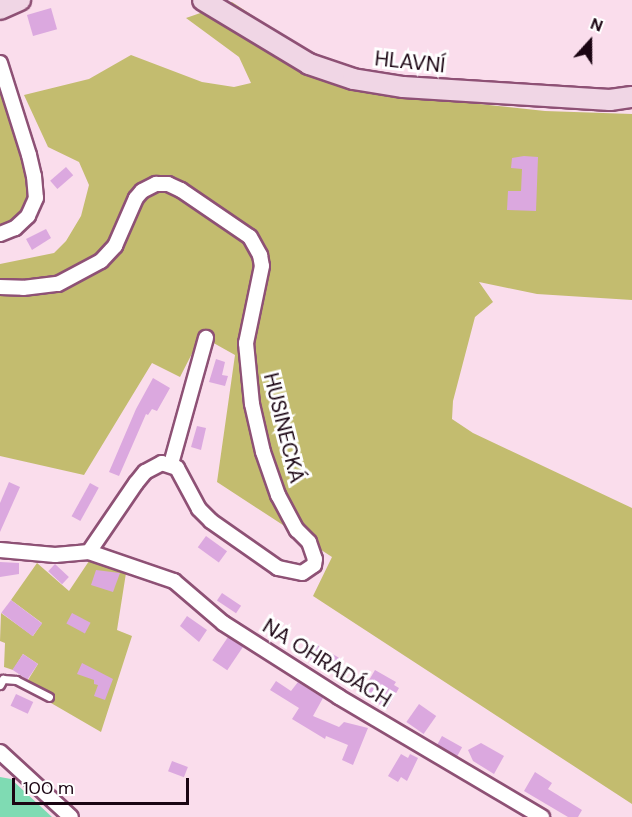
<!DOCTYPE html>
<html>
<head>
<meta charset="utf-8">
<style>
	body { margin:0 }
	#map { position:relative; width:632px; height:817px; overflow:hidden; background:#faddec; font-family:"DM Sans",sans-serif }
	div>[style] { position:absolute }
	.green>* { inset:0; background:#c3bc6f }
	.water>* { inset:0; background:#7fdbb3 }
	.building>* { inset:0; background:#dba8df; transform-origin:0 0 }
	.roads { filter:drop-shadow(2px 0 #8e5175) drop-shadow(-2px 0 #8e5175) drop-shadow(0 2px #8e5175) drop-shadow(0 -2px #8e5175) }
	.lane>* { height:7px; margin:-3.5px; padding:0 3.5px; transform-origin:3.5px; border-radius:3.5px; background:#fff }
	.street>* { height:14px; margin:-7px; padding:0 7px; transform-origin:7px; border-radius:7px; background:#fff }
	.secondary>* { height:20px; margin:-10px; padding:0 10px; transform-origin:10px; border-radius:10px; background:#f0d6e5 }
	span { translate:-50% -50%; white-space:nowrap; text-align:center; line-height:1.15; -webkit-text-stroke:6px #fff; paint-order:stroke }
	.street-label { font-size:21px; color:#1a0412 }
	.north { position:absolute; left:560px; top:12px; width:60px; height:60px; -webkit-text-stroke:4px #fff; paint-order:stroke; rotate:21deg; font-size:16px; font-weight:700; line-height:24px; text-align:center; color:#1a0412 }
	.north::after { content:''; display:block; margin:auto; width:21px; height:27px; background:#1a0412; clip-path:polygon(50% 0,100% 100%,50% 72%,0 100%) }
	.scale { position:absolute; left:12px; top:778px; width:177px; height:27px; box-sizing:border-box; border:3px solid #1a0412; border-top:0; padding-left:8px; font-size:18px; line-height:21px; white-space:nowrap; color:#1a0412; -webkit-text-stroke:4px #fff; paint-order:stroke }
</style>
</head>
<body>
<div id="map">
	<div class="green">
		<div style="clip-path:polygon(232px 2px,296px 44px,348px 69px,366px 92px,545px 111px,632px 114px,632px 300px,537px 294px,479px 282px,493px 302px,475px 317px,453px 401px,452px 419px,473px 433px,632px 508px,632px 804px,313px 596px,332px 557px,217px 482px,235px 355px,201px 336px,180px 377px,152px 363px,84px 475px,0 456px,0 264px,54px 253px,66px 241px,81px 216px,89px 185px,79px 162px,48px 147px,24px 95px,89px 79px,131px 55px,202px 82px,234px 87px,251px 83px,239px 57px,186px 18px)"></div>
		<div style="clip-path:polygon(0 83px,27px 181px,27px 199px,22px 210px,6px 225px,0 225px)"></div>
		<div style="clip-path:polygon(89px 561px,126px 573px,117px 630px,132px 636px,101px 732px,51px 703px,54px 695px,28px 680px,38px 664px,23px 654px,13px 670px,4px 667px,5px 643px,0 641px,1px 613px,33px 636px,42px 623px,11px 600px,37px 563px,69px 591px)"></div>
	</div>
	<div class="water">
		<div style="clip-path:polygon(0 777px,11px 779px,52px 817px,0 817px)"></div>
	</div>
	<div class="building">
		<div style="left:51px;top:8px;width:22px;height:25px;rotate:74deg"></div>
		<div style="clip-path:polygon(524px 156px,538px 157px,536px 211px,507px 210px,508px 191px,521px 191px,522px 169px,511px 168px,512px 158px)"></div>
		<div style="left:66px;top:167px;width:11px;height:21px;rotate:49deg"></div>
		<div style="clip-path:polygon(46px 229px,51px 238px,32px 250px,26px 239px)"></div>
		<div style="clip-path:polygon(216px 359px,225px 362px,222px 375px,228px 376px,225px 386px,209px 382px)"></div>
		<div style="clip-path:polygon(153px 378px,170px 388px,157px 411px,152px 409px,148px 415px,146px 414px,119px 476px,109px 472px,136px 409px)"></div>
		<div style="clip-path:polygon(197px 426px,206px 428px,201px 450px,191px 447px)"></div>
		<div style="clip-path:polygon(9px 482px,20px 487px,0 532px,0 503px)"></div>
		<div style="left:90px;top:483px;width:10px;height:38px;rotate:29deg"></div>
		<div style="left:206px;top:536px;width:26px;height:14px;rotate:36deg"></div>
		<div style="clip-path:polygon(0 562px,19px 563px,19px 574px,0 577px)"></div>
		<div style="left:55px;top:564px;width:19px;height:10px;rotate:43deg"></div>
		<div style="clip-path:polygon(96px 570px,120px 573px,113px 592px,91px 585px)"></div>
		<div style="left:222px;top:593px;width:23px;height:9px;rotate:34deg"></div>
		<div style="left:11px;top:600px;width:39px;height:16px;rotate:37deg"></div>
		<div style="left:72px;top:613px;width:21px;height:12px;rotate:28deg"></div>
		<div style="clip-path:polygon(187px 616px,207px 630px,199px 642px,180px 626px)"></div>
		<div style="left:228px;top:637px;width:18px;height:28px;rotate:34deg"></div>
		<div style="clip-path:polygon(316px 644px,341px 659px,335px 668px,331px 665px,328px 671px,307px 658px)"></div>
		<div style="left:23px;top:654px;width:18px;height:19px;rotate:34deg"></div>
		<div style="clip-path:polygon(82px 663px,113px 679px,105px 700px,94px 696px,98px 685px,94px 684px,94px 680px,77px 674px)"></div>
		<div style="clip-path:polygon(375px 670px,396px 682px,394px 685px,399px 688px,387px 709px,361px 694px)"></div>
		<div style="clip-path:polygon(276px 681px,291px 691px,298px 682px,323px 698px,313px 716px,339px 727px,344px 722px,368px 728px,353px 765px,342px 760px,348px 745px,326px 736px,325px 739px,292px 719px,299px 708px,270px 690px)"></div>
		<div style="left:16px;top:694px;width:19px;height:13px;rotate:25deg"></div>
		<div style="left:419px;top:704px;width:21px;height:22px;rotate:35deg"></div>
		<div style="left:442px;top:736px;width:23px;height:10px;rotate:29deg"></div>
		<div style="clip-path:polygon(481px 743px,504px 756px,494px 774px,473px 761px,468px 750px)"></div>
		<div style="clip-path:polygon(401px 754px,408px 758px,410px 754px,418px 758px,407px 781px,401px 777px,398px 782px,388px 776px)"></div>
		<div style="left:172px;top:761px;width:17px;height:11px;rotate:21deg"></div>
		<div style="clip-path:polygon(535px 772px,552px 783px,548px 789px,582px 810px,578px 817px,568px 817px,524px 791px)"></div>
	</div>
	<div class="roads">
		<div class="lane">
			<div style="left:0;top:685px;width:7px;rotate:-63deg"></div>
			<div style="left:3px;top:679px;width:13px;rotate:4deg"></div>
			<div style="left:16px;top:680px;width:37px;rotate:27deg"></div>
		</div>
		<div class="street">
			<div style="left:0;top:63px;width:96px;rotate:72.5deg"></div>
			<div style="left:29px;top:155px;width:22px;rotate:77deg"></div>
			<div style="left:34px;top:176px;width:22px;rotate:85deg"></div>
			<div style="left:36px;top:198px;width:20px;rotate:114deg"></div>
			<div style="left:28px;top:216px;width:18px;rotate:137deg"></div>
			<div style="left:15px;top:228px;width:16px;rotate:158deg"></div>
			<div style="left:0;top:287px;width:23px;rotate:2deg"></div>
			<div style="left:23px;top:288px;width:35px;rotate:-7deg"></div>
			<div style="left:58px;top:284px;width:49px;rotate:-28.1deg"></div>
			<div style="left:101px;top:261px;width:21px;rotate:-47deg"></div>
			<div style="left:115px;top:246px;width:52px;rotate:-66.4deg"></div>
			<div style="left:136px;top:198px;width:9px;rotate:-49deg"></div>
			<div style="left:142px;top:191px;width:16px;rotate:-27deg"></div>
			<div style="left:156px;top:184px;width:12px"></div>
			<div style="left:168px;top:184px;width:14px;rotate:25deg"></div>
			<div style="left:181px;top:190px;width:83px;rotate:34.3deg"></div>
			<div style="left:250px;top:237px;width:21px;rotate:61deg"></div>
			<div style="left:260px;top:255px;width:11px;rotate:80deg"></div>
			<div style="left:262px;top:266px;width:79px;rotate:101.7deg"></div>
			<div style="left:246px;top:343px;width:61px;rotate:84.4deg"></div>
			<div style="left:252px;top:404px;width:49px;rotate:77.1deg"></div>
			<div style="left:263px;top:452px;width:46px;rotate:70.8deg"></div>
			<div style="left:278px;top:495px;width:40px;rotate:62deg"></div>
			<div style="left:297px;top:530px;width:17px;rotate:45deg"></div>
			<div style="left:309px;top:542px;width:18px;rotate:71deg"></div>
			<div style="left:315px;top:559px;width:6px;rotate:99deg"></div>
			<div style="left:314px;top:565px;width:14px;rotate:146deg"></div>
			<div style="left:302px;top:573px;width:25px;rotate:-168deg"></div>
			<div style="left:278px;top:568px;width:82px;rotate:-145deg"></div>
			<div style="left:211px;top:521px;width:17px;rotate:-135deg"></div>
			<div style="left:199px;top:509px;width:47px;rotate:-118.2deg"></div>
			<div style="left:177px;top:468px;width:16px;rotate:-162deg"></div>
			<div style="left:162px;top:463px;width:19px;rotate:152deg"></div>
			<div style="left:145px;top:472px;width:14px;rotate:129deg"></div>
			<div style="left:136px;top:483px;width:83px;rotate:124.3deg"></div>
			<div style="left:89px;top:552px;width:34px;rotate:175deg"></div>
			<div style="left:55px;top:555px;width:55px;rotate:-174.8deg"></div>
			<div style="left:171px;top:464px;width:131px;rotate:-74.5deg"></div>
			<div style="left:89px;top:552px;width:90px;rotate:18.8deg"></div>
			<div style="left:174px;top:581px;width:65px;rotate:40.6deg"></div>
			<div style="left:223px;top:623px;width:138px;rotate:32.5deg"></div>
			<div style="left:339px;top:697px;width:236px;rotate:30.6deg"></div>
			<div style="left:0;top:752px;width:96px;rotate:42.5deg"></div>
		</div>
		<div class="secondary">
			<div style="left:203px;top:0;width:124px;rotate:31.1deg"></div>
			<div style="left:309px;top:64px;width:46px;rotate:18.8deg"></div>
			<div style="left:353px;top:79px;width:51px;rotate:9.1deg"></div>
			<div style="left:403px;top:87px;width:207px;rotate:3.6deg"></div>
			<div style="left:610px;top:100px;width:22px;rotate:-8deg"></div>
			<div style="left:0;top:9px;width:22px;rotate:-24deg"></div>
		</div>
	</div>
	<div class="street-label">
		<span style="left:410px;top:62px;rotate:6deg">HLAVNÍ</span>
		<span style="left:284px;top:428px;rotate:76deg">HUSINECKÁ</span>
		<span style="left:327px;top:663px;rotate:32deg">NA OHRADÁCH</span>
	</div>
	<div class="north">N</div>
	<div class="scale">100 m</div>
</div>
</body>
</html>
